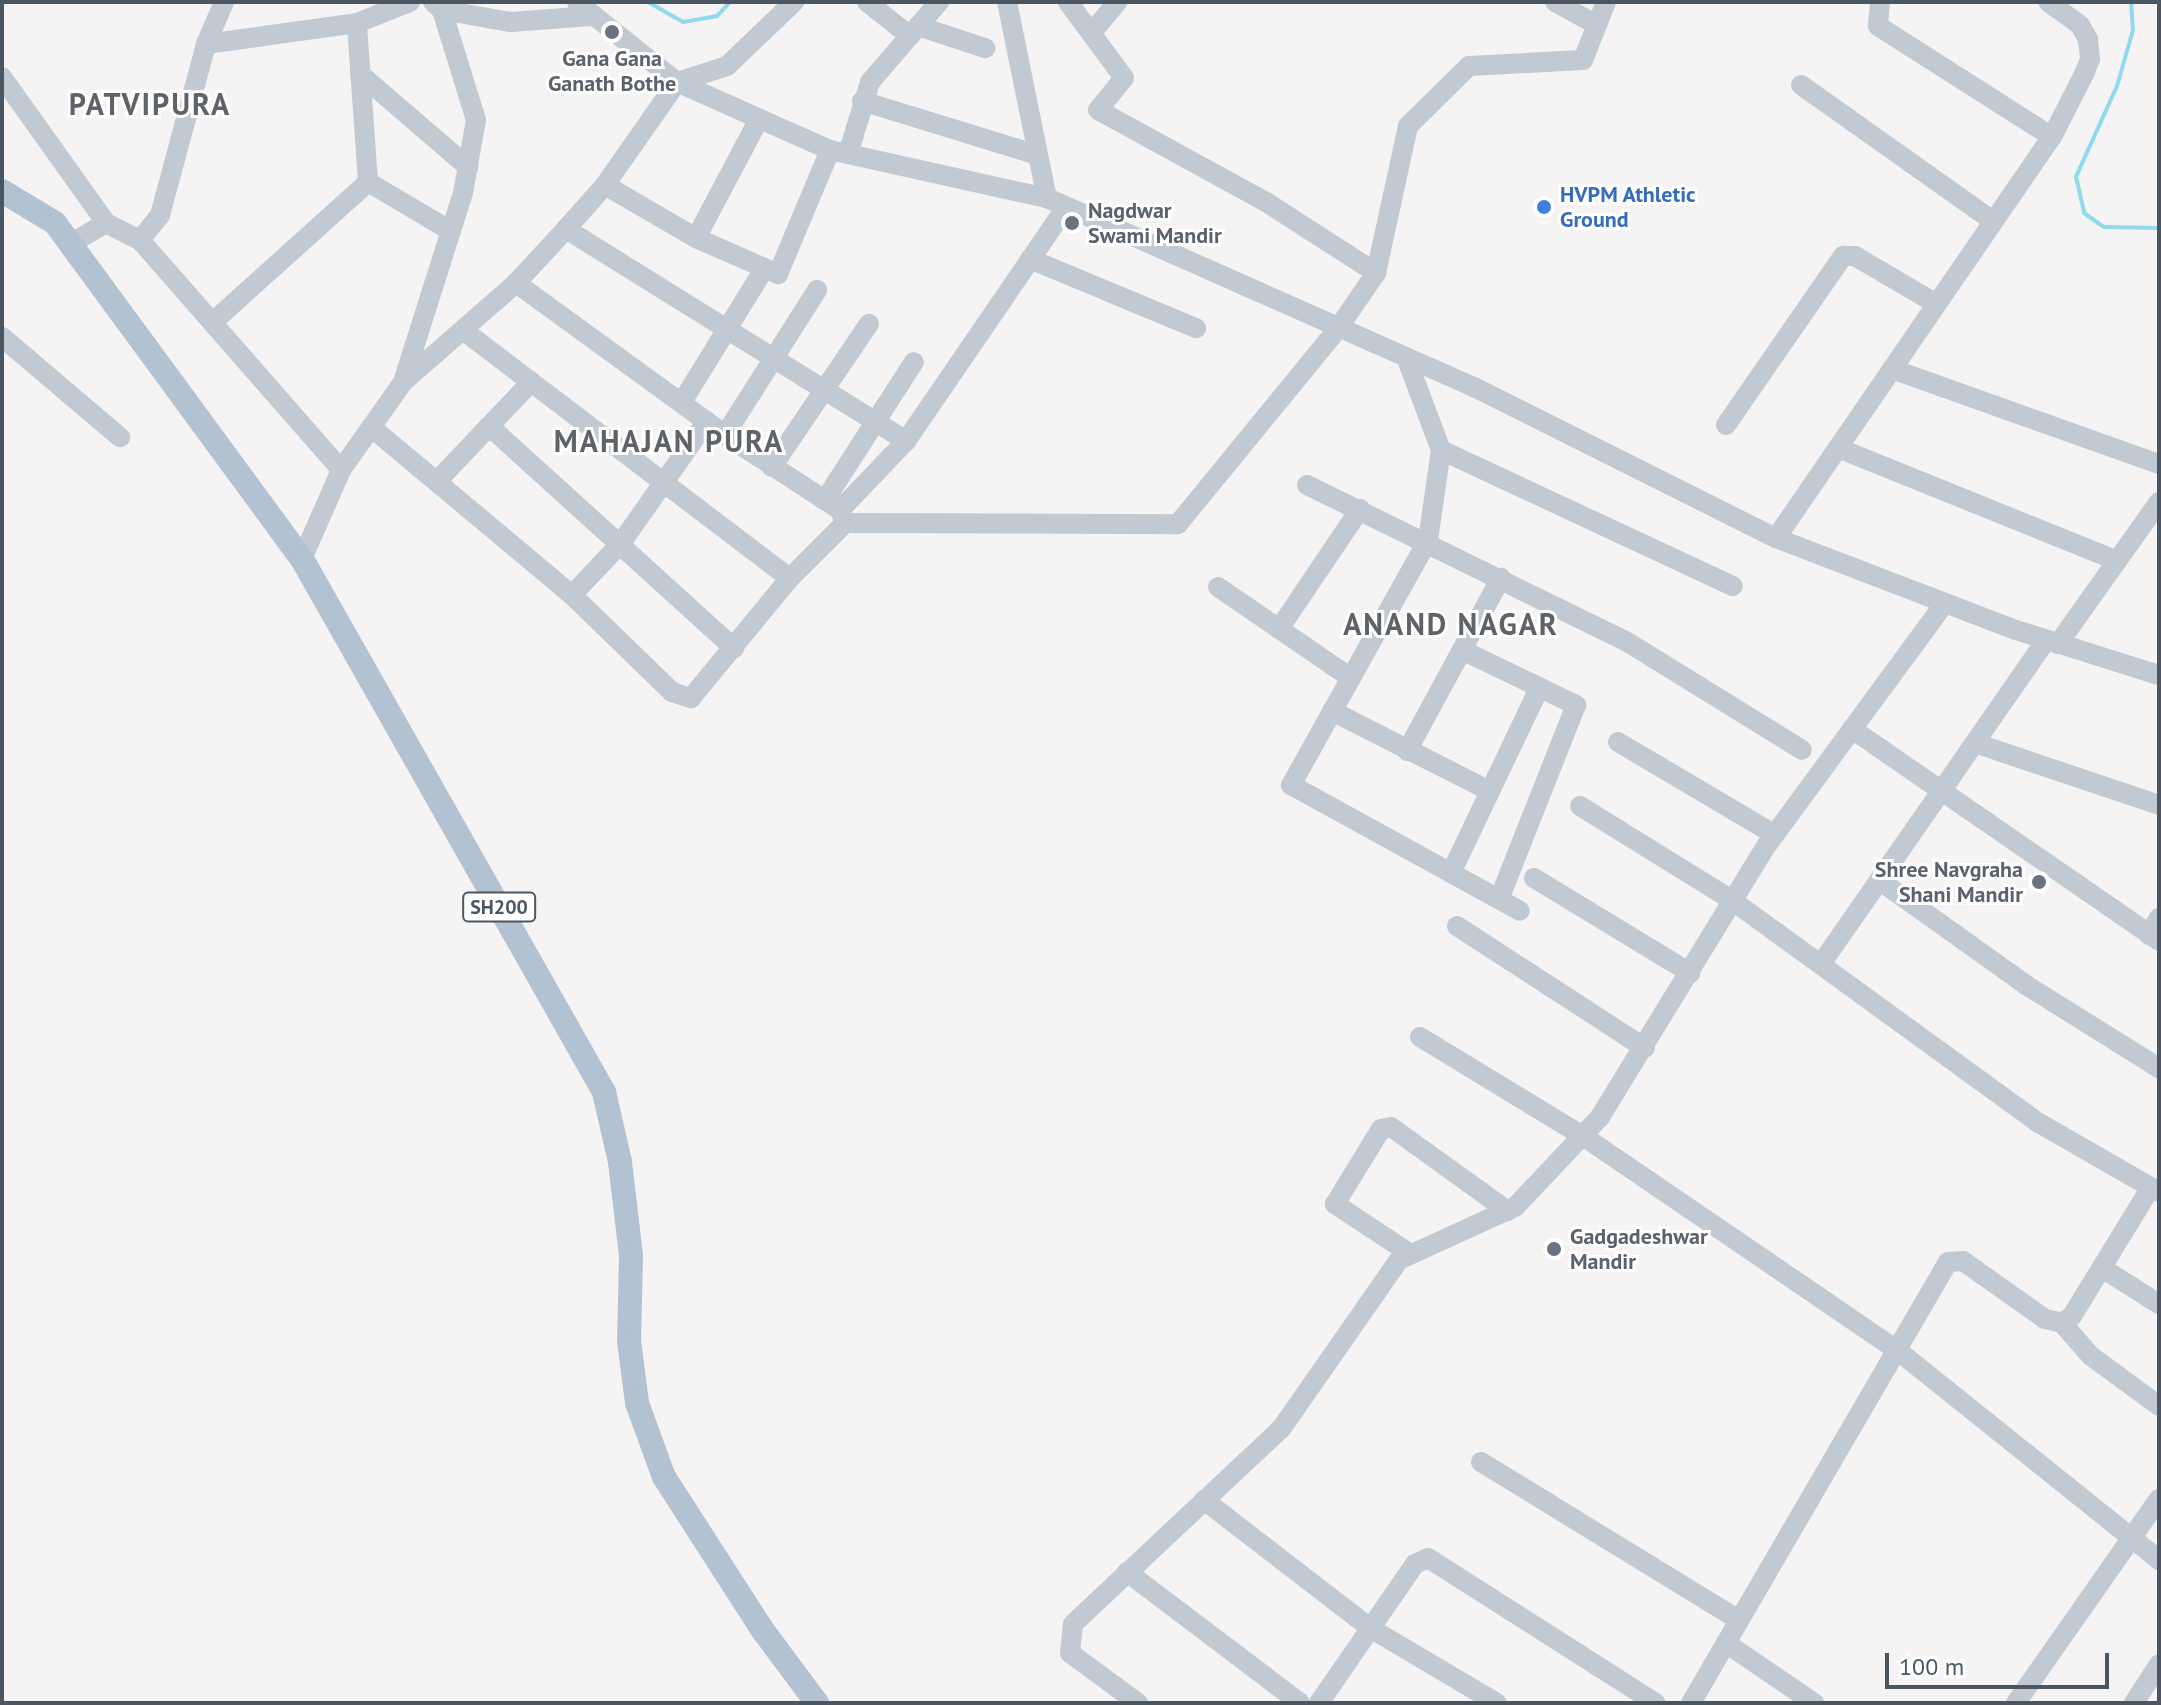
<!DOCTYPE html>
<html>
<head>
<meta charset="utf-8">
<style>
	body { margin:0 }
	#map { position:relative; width:2161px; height:1705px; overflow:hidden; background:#f5f3f3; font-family:"PT Sans",sans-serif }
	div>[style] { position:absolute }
	.stream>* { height:4px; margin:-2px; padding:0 2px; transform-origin:2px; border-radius:2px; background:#90daee }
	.minor>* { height:20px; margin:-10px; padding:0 10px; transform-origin:10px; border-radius:10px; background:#c1cad2 }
	.major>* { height:24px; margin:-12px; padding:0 12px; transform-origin:12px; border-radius:12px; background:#b3c2d1 }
	.dots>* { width:22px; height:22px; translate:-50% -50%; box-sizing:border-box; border:4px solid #fff; border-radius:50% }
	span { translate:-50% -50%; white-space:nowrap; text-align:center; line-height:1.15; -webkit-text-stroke:6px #fff; paint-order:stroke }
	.shield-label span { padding:2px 6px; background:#fff; border:2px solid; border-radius:6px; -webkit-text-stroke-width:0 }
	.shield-label { font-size:20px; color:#4a5661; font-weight:700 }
	.worship-label { font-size:22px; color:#5b616d; font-weight:700 }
	.left { translate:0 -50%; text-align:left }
	.right { translate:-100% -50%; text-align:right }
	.shop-label { font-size:22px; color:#366cbe; font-weight:700 }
	.district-label { font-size:30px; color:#5f6368; font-weight:700; letter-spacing:2px }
	.frame { position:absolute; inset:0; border:4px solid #4a5661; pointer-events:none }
	.scale { position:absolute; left:1885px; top:1653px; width:224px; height:36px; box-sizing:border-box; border:4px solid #4a5661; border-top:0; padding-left:10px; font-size:24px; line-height:28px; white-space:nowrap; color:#4a5661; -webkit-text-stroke:6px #fff; paint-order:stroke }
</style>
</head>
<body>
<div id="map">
	<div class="stream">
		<div style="left:648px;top:2px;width:40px;rotate:29.7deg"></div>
		<div style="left:683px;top:22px;width:35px;rotate:-10deg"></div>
		<div style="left:717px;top:16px;width:19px;rotate:-47deg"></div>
		<div style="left:2131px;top:2px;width:28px;rotate:86deg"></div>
		<div style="left:2133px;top:30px;width:58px;rotate:105.9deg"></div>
		<div style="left:2117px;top:86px;width:100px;rotate:114.3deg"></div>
		<div style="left:2076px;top:177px;width:37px;rotate:77deg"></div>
		<div style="left:2084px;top:213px;width:24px;rotate:35deg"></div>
		<div style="left:2104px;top:227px;width:55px;rotate:1deg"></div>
	</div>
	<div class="minor">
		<div style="left:577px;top:2px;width:128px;rotate:38.7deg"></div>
		<div style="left:677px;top:82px;width:167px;rotate:24deg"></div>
		<div style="left:830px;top:150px;width:222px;rotate:12.5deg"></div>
		<div style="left:1047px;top:198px;width:467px;rotate:23.9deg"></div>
		<div style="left:1474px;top:387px;width:338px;rotate:26.6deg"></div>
		<div style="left:1776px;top:538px;width:257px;rotate:21deg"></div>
		<div style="left:2016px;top:630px;width:150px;rotate:17.5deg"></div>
		<div style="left:867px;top:2px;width:55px;rotate:38.3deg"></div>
		<div style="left:1007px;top:2px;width:200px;rotate:78.5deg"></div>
		<div style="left:1068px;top:2px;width:94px;rotate:53.6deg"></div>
		<div style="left:1124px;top:78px;width:41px;rotate:129.1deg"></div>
		<div style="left:1098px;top:110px;width:192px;rotate:28.7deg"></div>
		<div style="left:1266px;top:202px;width:131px;rotate:32.8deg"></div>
		<div style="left:1555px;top:2px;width:48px;rotate:28.7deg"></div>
		<div style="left:1880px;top:2px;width:24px;rotate:95deg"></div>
		<div style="left:1878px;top:26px;width:206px;rotate:32.5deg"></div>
		<div style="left:442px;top:10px;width:70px;rotate:9.9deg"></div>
		<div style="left:511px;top:22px;width:80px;rotate:-4.3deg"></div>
		<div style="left:918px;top:26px;width:71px;rotate:18.2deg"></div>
		<div style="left:1093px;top:31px;width:38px;rotate:-50deg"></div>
		<div style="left:206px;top:44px;width:152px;rotate:-7.9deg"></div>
		<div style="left:357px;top:23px;width:57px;rotate:-21.6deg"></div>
		<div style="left:360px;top:74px;width:143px;rotate:40.7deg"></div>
		<div style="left:2px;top:77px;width:179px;rotate:54.5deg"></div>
		<div style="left:106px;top:223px;width:38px;rotate:27deg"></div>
		<div style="left:140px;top:240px;width:305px;rotate:48.8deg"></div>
		<div style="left:1801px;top:85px;width:235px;rotate:35.3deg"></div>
		<div style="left:862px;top:101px;width:184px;rotate:17.1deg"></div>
		<div style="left:849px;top:151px;width:72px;rotate:-73.1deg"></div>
		<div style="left:870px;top:82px;width:106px;rotate:-49.2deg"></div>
		<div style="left:368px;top:182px;width:96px;rotate:30.6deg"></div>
		<div style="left:605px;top:185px;width:105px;rotate:30.2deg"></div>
		<div style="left:696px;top:238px;width:90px;rotate:23.7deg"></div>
		<div style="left:778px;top:274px;width:134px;rotate:-67.2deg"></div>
		<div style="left:566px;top:229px;width:401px;rotate:31.9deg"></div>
		<div style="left:696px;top:238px;width:135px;rotate:-62.1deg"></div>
		<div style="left:140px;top:240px;width:32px;rotate:-51deg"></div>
		<div style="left:160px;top:215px;width:177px;rotate:-74.9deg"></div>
		<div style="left:206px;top:44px;width:46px;rotate:-66.8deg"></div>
		<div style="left:70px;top:244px;width:42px;rotate:-30.3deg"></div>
		<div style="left:1030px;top:259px;width:180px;rotate:22.6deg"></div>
		<div style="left:516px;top:283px;width:258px;rotate:36deg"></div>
		<div style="left:725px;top:435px;width:137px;rotate:33.1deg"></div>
		<div style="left:215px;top:320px;width:206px;rotate:-42deg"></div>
		<div style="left:368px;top:182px;width:159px;rotate:-94deg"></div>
		<div style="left:464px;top:331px;width:409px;rotate:37.2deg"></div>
		<div style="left:2px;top:337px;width:155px;rotate:40.3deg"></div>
		<div style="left:1406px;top:357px;width:99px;rotate:69.4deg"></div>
		<div style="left:1441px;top:450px;width:91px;rotate:98.2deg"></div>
		<div style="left:1428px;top:540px;width:281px;rotate:119.2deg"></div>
		<div style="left:1291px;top:785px;width:261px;rotate:28.8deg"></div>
		<div style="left:1892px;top:369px;width:283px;rotate:19.6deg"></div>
		<div style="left:403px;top:382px;width:198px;rotate:-72.4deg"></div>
		<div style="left:463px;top:193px;width:74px;rotate:-79.9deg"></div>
		<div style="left:476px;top:120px;width:115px;rotate:-107.2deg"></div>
		<div style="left:442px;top:10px;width:12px;rotate:-138deg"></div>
		<div style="left:682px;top:402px;width:156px;rotate:-58.3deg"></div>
		<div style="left:1726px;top:425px;width:206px;rotate:-55.3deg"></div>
		<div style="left:1843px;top:256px;width:12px"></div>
		<div style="left:1855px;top:256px;width:93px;rotate:30.4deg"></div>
		<div style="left:489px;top:426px;width:331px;rotate:42.2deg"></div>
		<div style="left:371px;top:427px;width:262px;rotate:39.9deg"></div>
		<div style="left:572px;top:595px;width:139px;rotate:44.1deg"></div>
		<div style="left:672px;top:692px;width:20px;rotate:18deg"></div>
		<div style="left:691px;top:698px;width:156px;rotate:-50.5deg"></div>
		<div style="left:790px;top:578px;width:78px;rotate:-45deg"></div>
		<div style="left:845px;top:523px;width:14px;rotate:-111deg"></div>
		<div style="left:840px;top:510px;width:95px;rotate:-46.3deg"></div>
		<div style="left:906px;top:441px;width:283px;rotate:-55.6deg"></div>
		<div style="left:725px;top:435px;width:172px;rotate:-57.6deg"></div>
		<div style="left:1838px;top:448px;width:301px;rotate:22deg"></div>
		<div style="left:1441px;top:450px;width:322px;rotate:25deg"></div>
		<div style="left:772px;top:467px;width:173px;rotate:-55.9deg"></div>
		<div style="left:439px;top:479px;width:134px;rotate:-46.5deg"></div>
		<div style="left:1307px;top:485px;width:359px;rotate:26.1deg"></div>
		<div style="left:1629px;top:643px;width:203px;rotate:31.7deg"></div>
		<div style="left:825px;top:500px;width:164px;rotate:-57.2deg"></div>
		<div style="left:845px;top:523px;width:333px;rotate:0.2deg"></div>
		<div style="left:1178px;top:524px;width:254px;rotate:-50.7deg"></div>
		<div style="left:1339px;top:327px;width:65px;rotate:-55.6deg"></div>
		<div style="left:1376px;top:273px;width:150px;rotate:-77.7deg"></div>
		<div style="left:1408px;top:126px;width:86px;rotate:-44.5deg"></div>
		<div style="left:1469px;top:66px;width:114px;rotate:-3deg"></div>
		<div style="left:1583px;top:60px;width:62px;rotate:-68.4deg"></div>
		<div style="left:1776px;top:538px;width:487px;rotate:-55.5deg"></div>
		<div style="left:2052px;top:137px;width:71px;rotate:-63.1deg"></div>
		<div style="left:2084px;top:74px;width:16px;rotate:-68deg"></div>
		<div style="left:2090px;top:59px;width:20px;rotate:-96deg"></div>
		<div style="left:2088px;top:39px;width:16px;rotate:-120deg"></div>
		<div style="left:2080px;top:25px;width:39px;rotate:-144deg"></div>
		<div style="left:302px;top:559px;width:97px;rotate:-66.3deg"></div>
		<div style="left:341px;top:470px;width:108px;rotate:-54.8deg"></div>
		<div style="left:403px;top:382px;width:150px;rotate:-41.2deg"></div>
		<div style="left:516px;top:283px;width:74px;rotate:-47.2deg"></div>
		<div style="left:566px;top:229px;width:59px;rotate:-48.4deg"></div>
		<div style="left:605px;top:185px;width:126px;rotate:-55deg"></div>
		<div style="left:677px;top:82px;width:52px;rotate:-17.7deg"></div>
		<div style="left:727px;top:66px;width:93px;rotate:-43.7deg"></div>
		<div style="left:1218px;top:587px;width:161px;rotate:34.4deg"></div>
		<div style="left:572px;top:595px;width:71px;rotate:-46.7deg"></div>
		<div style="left:621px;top:543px;width:149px;rotate:-54.8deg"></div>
		<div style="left:1279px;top:629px;width:145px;rotate:-56deg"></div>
		<div style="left:2058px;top:644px;width:174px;rotate:-54.6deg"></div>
		<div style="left:1462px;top:650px;width:127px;rotate:25.8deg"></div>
		<div style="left:1576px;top:705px;width:209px;rotate:111.6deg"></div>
		<div style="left:1332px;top:711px;width:175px;rotate:26.9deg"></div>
		<div style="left:1852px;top:729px;width:373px;rotate:34.6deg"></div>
		<div style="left:1618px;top:742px;width:182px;rotate:30.6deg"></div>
		<div style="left:1975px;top:743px;width:194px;rotate:18.6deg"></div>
		<div style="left:1407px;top:751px;width:197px;rotate:-61.5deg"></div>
		<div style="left:1580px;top:806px;width:180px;rotate:31.8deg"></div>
		<div style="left:1733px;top:901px;width:378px;rotate:36deg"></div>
		<div style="left:2039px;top:1123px;width:138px;rotate:29.9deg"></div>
		<div style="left:1451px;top:873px;width:202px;rotate:-64.5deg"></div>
		<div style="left:1534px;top:878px;width:183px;rotate:31.3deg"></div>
		<div style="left:1879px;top:880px;width:181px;rotate:35.5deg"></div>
		<div style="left:2026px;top:985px;width:157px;rotate:32deg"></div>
		<div style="left:1457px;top:926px;width:224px;rotate:33deg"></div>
		<div style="left:2149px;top:935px;width:20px;rotate:-60deg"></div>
		<div style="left:1821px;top:964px;width:394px;rotate:-55.2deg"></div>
		<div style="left:1420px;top:1037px;width:191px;rotate:31.3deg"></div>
		<div style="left:1583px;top:1136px;width:380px;rotate:34.3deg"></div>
		<div style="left:1897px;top:1350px;width:336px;rotate:38.7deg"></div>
		<div style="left:1409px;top:1253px;width:89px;rotate:-146.5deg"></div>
		<div style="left:1335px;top:1204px;width:88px;rotate:-58.5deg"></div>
		<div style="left:1381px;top:1129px;width:10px;rotate:-11deg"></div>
		<div style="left:1391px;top:1127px;width:144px;rotate:35.7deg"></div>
		<div style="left:2102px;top:1268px;width:67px;rotate:32.3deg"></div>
		<div style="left:2062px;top:1323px;width:44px;rotate:48.7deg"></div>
		<div style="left:2091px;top:1356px;width:84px;rotate:36.3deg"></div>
		<div style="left:1481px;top:1462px;width:303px;rotate:31.5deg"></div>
		<div style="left:1204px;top:1500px;width:210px;rotate:37.6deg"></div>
		<div style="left:1370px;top:1628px;width:147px;rotate:30.6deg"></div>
		<div style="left:1127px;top:1572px;width:217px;rotate:37.1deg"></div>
		<div style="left:1726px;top:1643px;width:107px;rotate:34.3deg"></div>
		<div style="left:1138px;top:1703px;width:84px;rotate:-143.7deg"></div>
		<div style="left:1070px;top:1653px;width:29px;rotate:-84deg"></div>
		<div style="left:1073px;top:1624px;width:285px;rotate:-43.2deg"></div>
		<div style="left:1281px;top:1429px;width:206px;rotate:-55.1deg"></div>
		<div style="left:1399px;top:1260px;width:128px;rotate:-24.6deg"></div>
		<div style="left:1515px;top:1207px;width:124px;rotate:-46.6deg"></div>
		<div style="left:1600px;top:1117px;width:319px;rotate:-58.5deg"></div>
		<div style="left:1767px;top:845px;width:300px;rotate:-53.7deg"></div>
		<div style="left:1319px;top:1703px;width:169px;rotate:-55.4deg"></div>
		<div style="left:1415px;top:1564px;width:14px;rotate:-25deg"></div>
		<div style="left:1428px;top:1558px;width:270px;rotate:32.5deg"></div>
		<div style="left:1691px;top:1703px;width:510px;rotate:-59.77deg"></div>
		<div style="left:1948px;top:1262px;width:15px;rotate:-4deg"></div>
		<div style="left:1963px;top:1261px;width:100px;rotate:35.3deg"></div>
		<div style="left:2045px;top:1319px;width:17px;rotate:13deg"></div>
		<div style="left:2062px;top:1323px;width:12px;rotate:-35deg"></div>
		<div style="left:2072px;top:1316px;width:151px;rotate:-58.5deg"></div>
		<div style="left:2016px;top:1703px;width:249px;rotate:-55deg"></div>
		<div style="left:2134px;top:1703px;width:46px;rotate:-57.3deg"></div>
	</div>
	<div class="major">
		<div style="left:2px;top:191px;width:62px;rotate:31.1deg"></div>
		<div style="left:55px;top:223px;width:417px;rotate:53.7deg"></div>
		<div style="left:302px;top:559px;width:613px;rotate:60.46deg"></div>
		<div style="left:604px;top:1092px;width:72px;rotate:77.1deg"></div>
		<div style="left:620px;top:1162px;width:95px;rotate:83.3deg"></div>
		<div style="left:631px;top:1256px;width:85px;rotate:91.3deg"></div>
		<div style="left:629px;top:1341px;width:63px;rotate:82.6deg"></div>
		<div style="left:637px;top:1403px;width:79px;rotate:70deg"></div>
		<div style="left:664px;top:1477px;width:184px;rotate:57.2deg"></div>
		<div style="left:764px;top:1632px;width:89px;rotate:53.3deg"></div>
	</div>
	<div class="dots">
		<div style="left:612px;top:32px;background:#6b7280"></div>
		<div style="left:1544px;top:207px;background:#3f7fe0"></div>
		<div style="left:1072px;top:223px;background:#6b7280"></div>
		<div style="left:2039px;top:882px;background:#6b7280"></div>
		<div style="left:1554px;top:1249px;background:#6b7280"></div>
	</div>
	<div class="shield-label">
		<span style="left:499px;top:907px">SH200</span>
	</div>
	<div class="worship-label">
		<span style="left:612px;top:71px">Gana Gana<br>Ganath Bothe</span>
		<span class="left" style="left:1088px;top:223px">Nagdwar<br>Swami Mandir</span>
		<span class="right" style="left:2023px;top:882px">Shree Navgraha<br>Shani Mandir</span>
		<span class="left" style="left:1570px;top:1249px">Gadgadeshwar<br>Mandir</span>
	</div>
	<div class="shop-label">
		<span class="left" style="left:1560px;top:207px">HVPM Athletic<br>Ground</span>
	</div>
	<div class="district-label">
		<span style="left:150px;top:104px">PATVIPURA</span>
		<span style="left:669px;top:441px">MAHAJAN PURA</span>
		<span style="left:1451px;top:624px">ANAND NAGAR</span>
	</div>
	<div class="frame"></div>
	<div class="scale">100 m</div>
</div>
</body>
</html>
